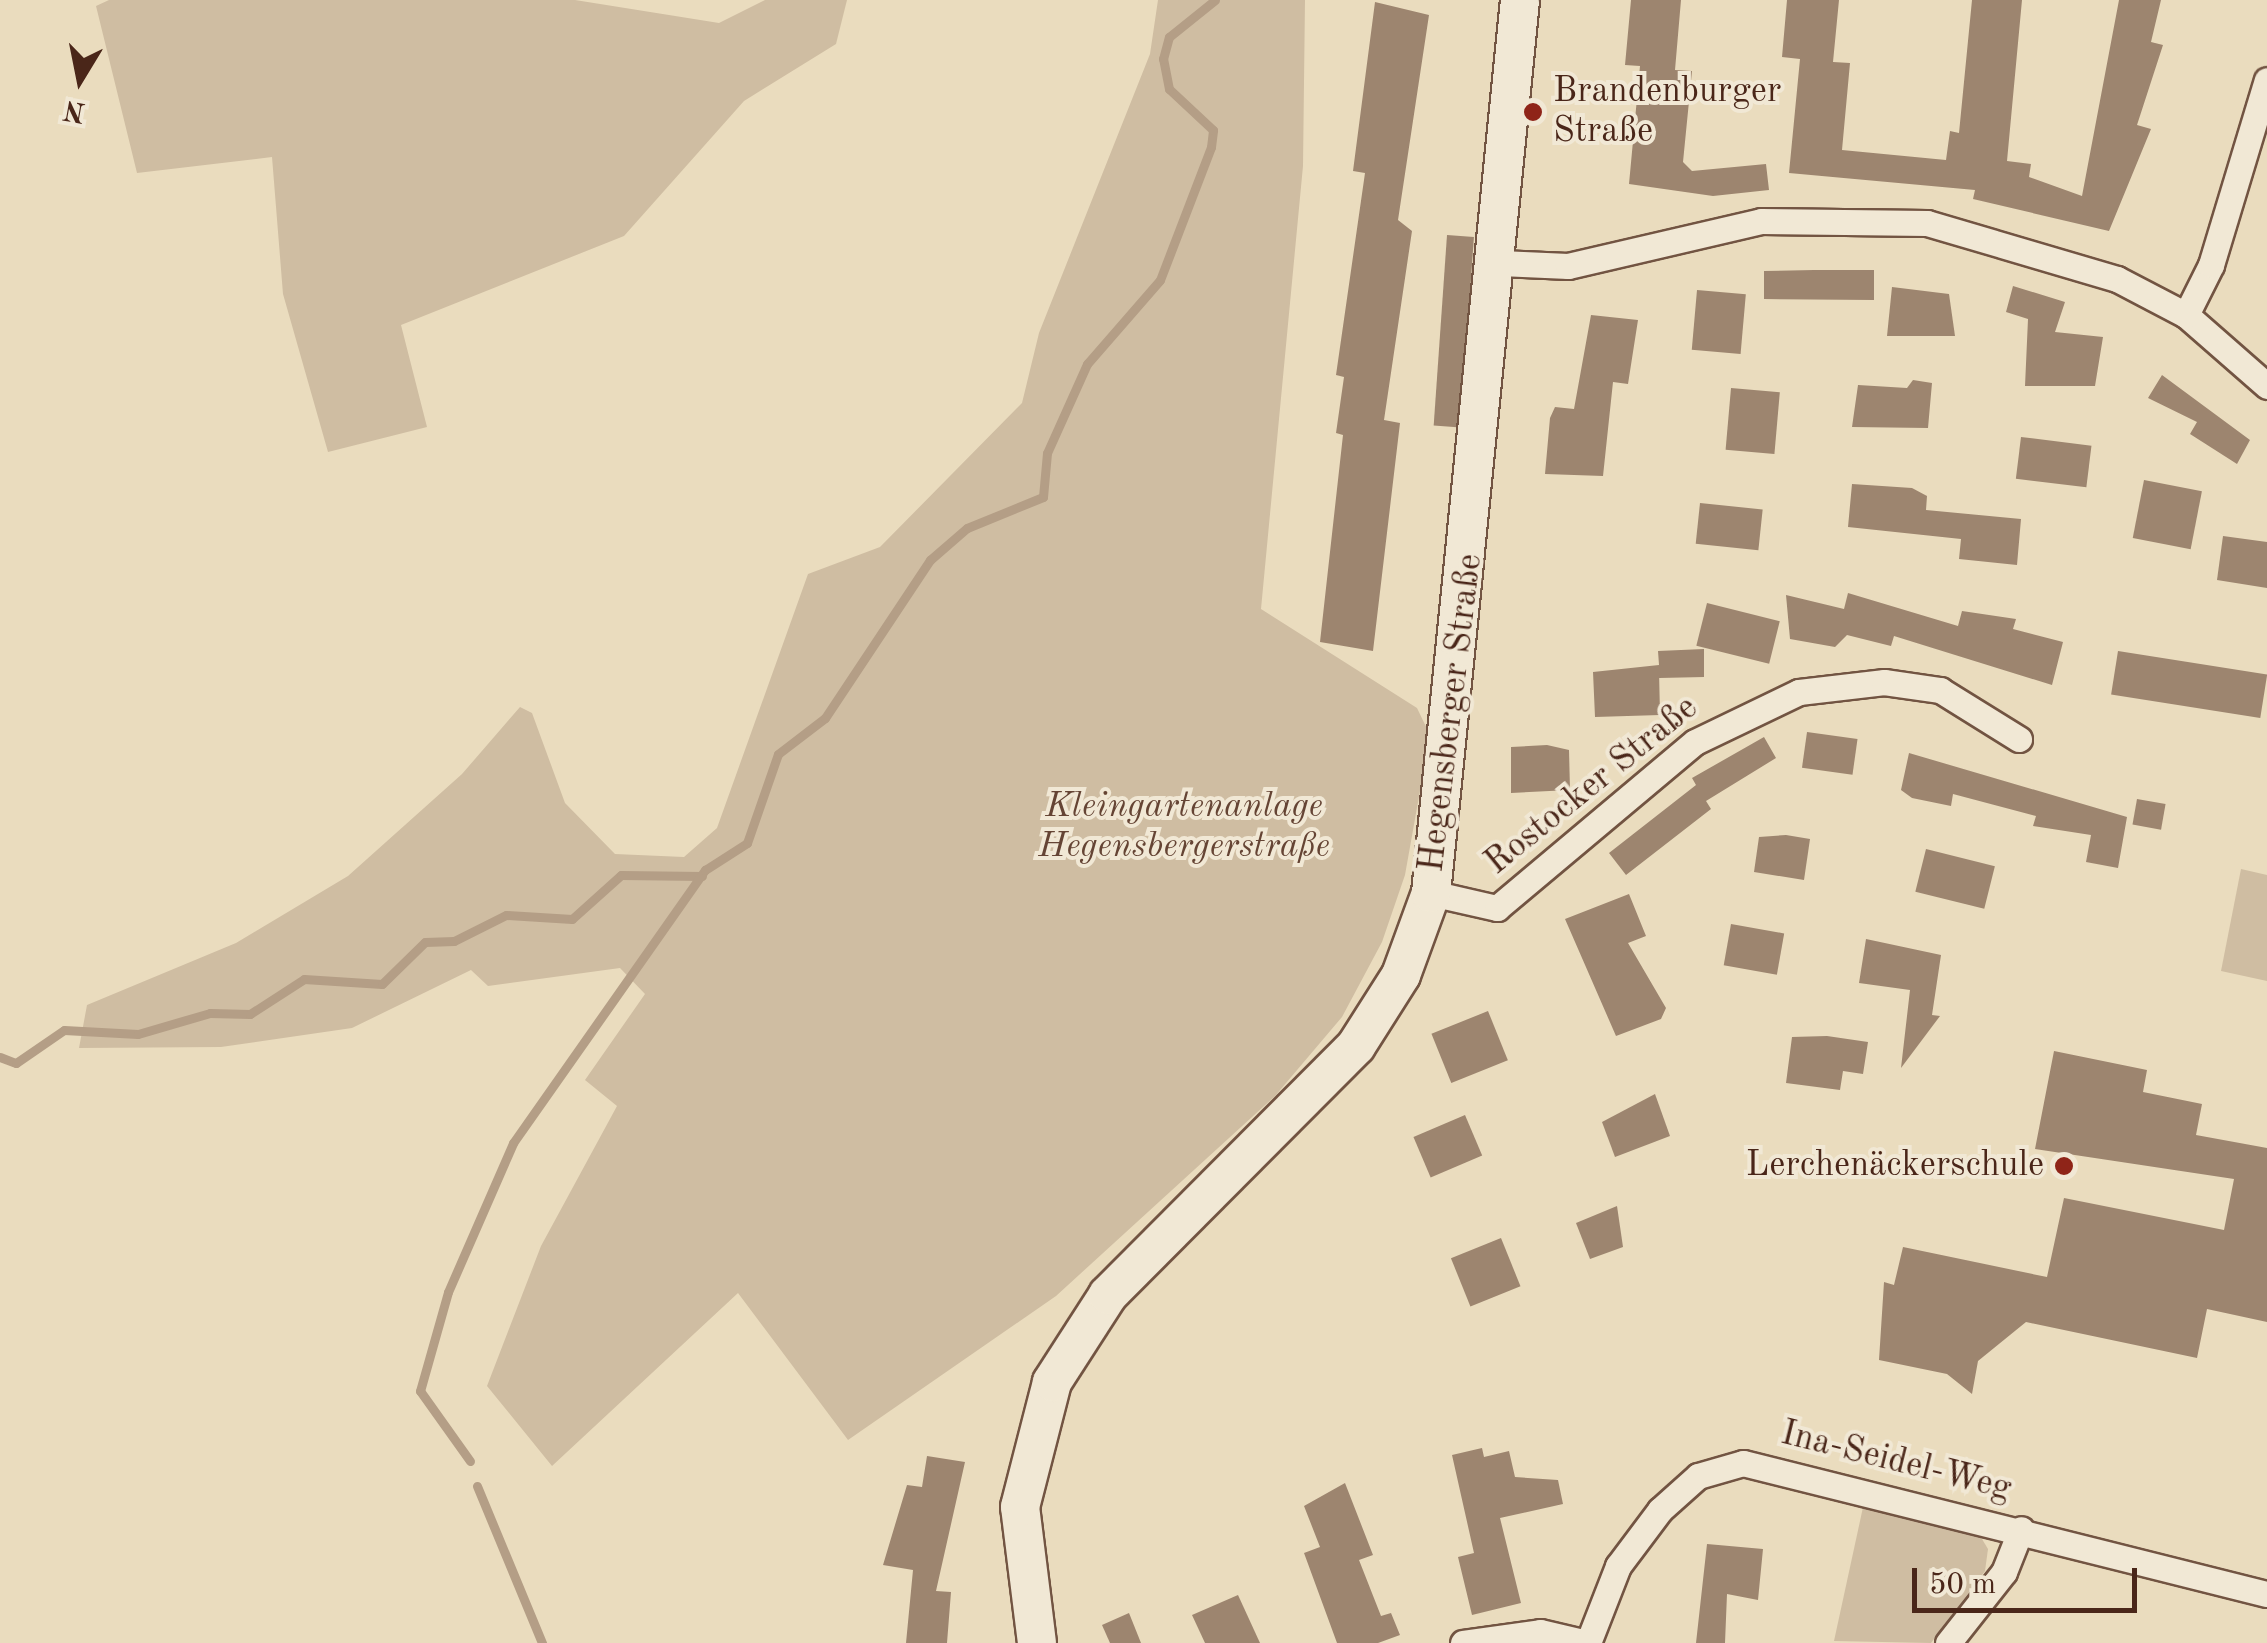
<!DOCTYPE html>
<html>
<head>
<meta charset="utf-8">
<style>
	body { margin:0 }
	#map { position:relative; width:2267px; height:1643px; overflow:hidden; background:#eadcbe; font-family:"Old Standard TT",serif }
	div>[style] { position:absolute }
	.green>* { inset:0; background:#cfbda2 }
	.stream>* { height:9px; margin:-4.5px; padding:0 4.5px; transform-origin:4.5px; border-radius:4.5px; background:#b49e86 }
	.building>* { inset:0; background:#9d856f; transform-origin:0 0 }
	.roads { filter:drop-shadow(2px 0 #725442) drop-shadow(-2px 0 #725442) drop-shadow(0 2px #725442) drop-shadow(0 -2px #725442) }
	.street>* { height:25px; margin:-12.5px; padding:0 12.5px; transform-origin:12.5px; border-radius:12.5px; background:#f1e8d5 }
	.secondary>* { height:38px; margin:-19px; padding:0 19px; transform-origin:19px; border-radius:19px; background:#f1e8d5 }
	.dots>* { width:28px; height:28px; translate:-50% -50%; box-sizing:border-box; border:5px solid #f1e8d5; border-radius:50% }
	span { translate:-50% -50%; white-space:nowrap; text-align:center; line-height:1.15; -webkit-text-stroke:8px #f1e8d5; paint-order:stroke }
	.poi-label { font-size:35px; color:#4a2619 }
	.left { translate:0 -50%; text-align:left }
	.right { translate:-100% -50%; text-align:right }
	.street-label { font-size:35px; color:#4a2619 }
	.park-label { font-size:35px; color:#654434; font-style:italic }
	.north { position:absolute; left:30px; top:30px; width:100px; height:100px; -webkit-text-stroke:8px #f1e8d5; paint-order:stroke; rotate:190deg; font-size:28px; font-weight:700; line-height:40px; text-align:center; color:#4a2619 }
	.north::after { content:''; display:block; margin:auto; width:35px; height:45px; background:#4a2619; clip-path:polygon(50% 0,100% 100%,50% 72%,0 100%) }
	.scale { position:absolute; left:1912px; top:1568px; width:225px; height:45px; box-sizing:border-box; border:5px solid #4a2619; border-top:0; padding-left:12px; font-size:30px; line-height:35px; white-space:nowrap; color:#4a2619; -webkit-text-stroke:8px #f1e8d5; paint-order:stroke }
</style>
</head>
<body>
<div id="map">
	<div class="green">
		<div style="clip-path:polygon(109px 0,575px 0,719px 23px,765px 0,847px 0,836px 44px,744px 101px,624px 236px,401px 325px,427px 427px,328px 452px,283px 294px,272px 157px,137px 173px,96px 6px)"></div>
		<div style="clip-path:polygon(1158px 0,1305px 0,1303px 166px,1261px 609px,1417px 708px,1430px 735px,1405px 875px,1382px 942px,1342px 1017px,1275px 1096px,1056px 1296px,848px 1440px,738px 1293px,552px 1466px,487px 1386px,541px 1246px,617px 1106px,585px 1080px,645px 994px,620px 968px,488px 986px,471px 970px,352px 1028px,221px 1047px,79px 1048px,87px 1005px,236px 943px,348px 876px,462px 774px,520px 707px,532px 713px,565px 803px,615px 854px,684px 857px,717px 828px,808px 574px,880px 547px,1022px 403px,1039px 333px,1150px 54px)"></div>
		<div style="clip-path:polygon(2241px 869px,2267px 875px,2267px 981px,2221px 971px)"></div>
		<div style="clip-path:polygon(1865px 1498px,1976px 1529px,1988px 1549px,1985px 1571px,1931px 1643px,1834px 1641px)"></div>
	</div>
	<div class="stream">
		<div style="left:0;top:1057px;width:17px;rotate:21deg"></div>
		<div style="left:16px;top:1063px;width:58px;rotate:-34.5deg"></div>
		<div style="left:64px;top:1030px;width:74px;rotate:3.1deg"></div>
		<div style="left:138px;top:1034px;width:75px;rotate:-16.3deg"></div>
		<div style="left:210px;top:1013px;width:40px;rotate:1.4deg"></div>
		<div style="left:250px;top:1014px;width:64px;rotate:-32.9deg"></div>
		<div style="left:304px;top:979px;width:78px;rotate:3.7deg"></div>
		<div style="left:382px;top:984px;width:60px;rotate:-44.3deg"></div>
		<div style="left:425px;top:942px;width:29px;rotate:-2deg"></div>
		<div style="left:454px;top:941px;width:58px;rotate:-26.6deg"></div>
		<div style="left:506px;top:915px;width:66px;rotate:3.5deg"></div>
		<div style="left:572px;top:919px;width:66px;rotate:-41.9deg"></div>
		<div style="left:621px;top:875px;width:81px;rotate:0.7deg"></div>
		<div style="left:470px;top:1461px;width:86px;rotate:-125.5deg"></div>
		<div style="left:420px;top:1391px;width:103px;rotate:-74.2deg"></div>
		<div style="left:448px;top:1292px;width:163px;rotate:-66.4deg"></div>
		<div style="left:513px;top:1143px;width:334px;rotate:-54.9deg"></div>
		<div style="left:705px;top:870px;width:50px;rotate:-32.7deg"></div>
		<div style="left:747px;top:843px;width:94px;rotate:-70.8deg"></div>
		<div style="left:778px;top:754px;width:59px;rotate:-37.5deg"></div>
		<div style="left:825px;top:718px;width:190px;rotate:-56.4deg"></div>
		<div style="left:930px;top:560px;width:49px;rotate:-40.9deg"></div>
		<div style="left:967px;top:528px;width:82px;rotate:-22.2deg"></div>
		<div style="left:1043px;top:497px;width:44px;rotate:-84.8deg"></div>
		<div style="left:1047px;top:453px;width:98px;rotate:-65.8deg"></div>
		<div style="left:1087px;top:364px;width:111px;rotate:-49deg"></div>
		<div style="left:1160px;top:280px;width:142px;rotate:-69deg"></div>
		<div style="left:1211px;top:147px;width:17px;rotate:-83deg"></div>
		<div style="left:1213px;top:130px;width:60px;rotate:-137deg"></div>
		<div style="left:1169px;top:89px;width:31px;rotate:-101deg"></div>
		<div style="left:1163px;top:59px;width:23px;rotate:-75deg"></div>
		<div style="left:1169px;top:37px;width:59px;rotate:-38.8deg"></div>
		<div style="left:477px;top:1486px;width:170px;rotate:67.5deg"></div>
	</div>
	<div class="building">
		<div style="clip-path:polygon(1631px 0,1681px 0,1675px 70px,1692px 71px,1683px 162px,1692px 171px,1766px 164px,1769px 190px,1713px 196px,1629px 184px,1640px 66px,1625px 65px)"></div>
		<div style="clip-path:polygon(1787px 0,1839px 0,1833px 62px,1850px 63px,1842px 150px,1946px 160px,1950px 131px,1959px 133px,1972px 0,2022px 0,2007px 161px,2031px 164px,2029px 177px,2082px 196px,2119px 0,2161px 0,2151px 42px,2163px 45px,2137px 125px,2151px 129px,2109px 231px,1973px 199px,1975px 190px,1789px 173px,1800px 59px,1782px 57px)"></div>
		<div style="clip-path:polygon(1375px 2px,1429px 15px,1398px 220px,1412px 231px,1384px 420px,1400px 423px,1373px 651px,1320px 642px,1343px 435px,1336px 433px,1344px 377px,1336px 375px,1365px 173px,1353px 171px)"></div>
		<div style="left:1447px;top:235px;width:27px;height:191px;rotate:4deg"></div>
		<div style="clip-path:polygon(1814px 270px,1874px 270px,1874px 300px,1764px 299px,1764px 271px)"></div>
		<div style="clip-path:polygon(2013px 286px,2065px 302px,2055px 332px,2103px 337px,2095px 386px,2025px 386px,2028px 319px,2006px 312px)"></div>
		<div style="clip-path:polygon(1892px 287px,1949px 294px,1955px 336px,1887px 336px)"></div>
		<div style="left:1697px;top:290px;width:49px;height:60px;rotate:5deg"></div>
		<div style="clip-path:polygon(1591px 315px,1638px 320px,1628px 384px,1613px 382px,1603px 476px,1545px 474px,1550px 418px,1555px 407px,1574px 409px)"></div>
		<div style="clip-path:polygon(2162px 375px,2250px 440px,2237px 464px,2190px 434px,2197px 422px,2148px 398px)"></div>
		<div style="clip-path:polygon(1913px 380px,1932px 383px,1928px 428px,1852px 427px,1858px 385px,1907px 388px)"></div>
		<div style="left:1731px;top:388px;width:49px;height:62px;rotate:5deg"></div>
		<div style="left:2021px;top:437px;width:71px;height:42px;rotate:7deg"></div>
		<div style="left:2144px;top:480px;width:59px;height:59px;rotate:11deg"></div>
		<div style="clip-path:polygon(1852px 484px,1912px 488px,1927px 496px,1926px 510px,2021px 519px,2017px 565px,1959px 559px,1961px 539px,1848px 527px)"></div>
		<div style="left:1700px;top:503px;width:63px;height:41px;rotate:6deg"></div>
		<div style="clip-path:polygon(2223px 536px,2267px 542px,2267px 588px,2217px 580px)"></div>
		<div style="clip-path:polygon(1848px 593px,1958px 626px,1962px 611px,2016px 619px,2013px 629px,2063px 642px,2052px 685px,1894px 636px,1891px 646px,1847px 635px,1835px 647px,1790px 639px,1786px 595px,1844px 609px)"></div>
		<div style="left:1707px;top:603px;width:75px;height:44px;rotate:14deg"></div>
		<div style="clip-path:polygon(1704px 649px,1704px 677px,1659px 678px,1659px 670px,1660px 715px,1595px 717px,1593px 672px,1659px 665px,1658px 651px)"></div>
		<div style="left:2118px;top:651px;width:151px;height:44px;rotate:9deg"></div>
		<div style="left:1807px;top:732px;width:51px;height:36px;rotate:8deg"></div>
		<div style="clip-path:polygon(1764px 737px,1776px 758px,1706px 801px,1711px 809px,1626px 875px,1609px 853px,1696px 785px,1692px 778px)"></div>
		<div style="clip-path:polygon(1547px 745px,1569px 750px,1570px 790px,1511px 793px,1511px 747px)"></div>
		<div style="clip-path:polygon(1909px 753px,2127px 817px,2118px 868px,2086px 862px,2091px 835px,2033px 826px,2036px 816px,1953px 794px,1951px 806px,1912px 798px,1901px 790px)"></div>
		<div style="left:2137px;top:799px;width:29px;height:26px;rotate:10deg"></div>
		<div style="clip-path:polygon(1786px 835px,1810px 839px,1804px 880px,1754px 872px,1759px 837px)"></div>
		<div style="left:1926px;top:849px;width:71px;height:44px;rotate:14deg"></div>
		<div style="clip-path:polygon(1629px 894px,1646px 936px,1628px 943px,1666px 1008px,1661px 1019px,1616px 1036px,1565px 919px)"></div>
		<div style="left:1731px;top:924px;width:54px;height:42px;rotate:10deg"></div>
		<div style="clip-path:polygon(1866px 939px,1941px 955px,1932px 1015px,1940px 1016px,1901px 1068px,1910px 990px,1859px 983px)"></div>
		<div style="left:1488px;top:1011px;width:53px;height:61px;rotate:68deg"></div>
		<div style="clip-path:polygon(1827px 1036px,1868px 1042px,1863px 1074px,1843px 1071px,1840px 1090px,1786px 1083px,1792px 1037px)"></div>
		<div style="clip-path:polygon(2054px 1051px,2147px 1070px,2143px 1092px,2202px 1104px,2196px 1135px,2267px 1148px,2267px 1322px,2207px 1309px,2197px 1358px,2026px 1322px,1978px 1361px,1972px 1394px,1947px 1374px,1879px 1360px,1884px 1282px,1894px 1285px,1903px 1247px,2047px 1277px,2064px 1198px,2224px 1230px,2234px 1179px,2035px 1149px)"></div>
		<div style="clip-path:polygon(1655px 1094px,1670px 1136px,1615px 1157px,1602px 1122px)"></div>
		<div style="left:1465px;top:1115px;width:44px;height:56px;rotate:67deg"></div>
		<div style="clip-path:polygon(1617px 1206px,1623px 1247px,1590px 1259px,1576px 1223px)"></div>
		<div style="left:1501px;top:1238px;width:52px;height:54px;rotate:68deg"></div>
		<div style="clip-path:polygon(1482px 1448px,1484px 1457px,1509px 1451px,1515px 1477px,1558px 1480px,1563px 1504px,1500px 1518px,1521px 1603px,1472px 1615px,1458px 1557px,1474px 1553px,1452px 1455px)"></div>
		<div style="clip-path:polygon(927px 1456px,965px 1462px,936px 1591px,951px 1592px,947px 1643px,906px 1643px,913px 1570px,883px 1565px,907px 1485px,922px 1487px)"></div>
		<div style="clip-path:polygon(1345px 1483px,1373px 1555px,1359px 1560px,1381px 1616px,1391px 1613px,1400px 1635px,1378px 1643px,1337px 1643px,1304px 1553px,1320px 1547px,1304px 1506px)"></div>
		<div style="clip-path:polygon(1707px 1544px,1763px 1549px,1758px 1600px,1727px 1594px,1725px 1643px,1696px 1643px)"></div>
		<div style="clip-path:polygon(1238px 1595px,1260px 1643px,1205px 1643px,1192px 1615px)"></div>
		<div style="clip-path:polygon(1129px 1613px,1141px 1643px,1110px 1643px,1102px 1625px)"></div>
	</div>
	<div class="roads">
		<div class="street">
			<div style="left:1500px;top:263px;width:68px;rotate:2.5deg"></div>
			<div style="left:1568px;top:266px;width:198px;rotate:-13.1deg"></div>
			<div style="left:1761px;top:221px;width:166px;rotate:0.7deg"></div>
			<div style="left:1927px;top:223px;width:198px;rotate:16.4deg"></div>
			<div style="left:2117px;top:279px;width:78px;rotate:27.6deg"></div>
			<div style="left:2186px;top:315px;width:108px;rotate:41.2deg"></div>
			<div style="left:2186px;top:315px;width:56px;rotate:-63.4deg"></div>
			<div style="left:2211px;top:265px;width:193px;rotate:-73.2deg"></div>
			<div style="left:1431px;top:893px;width:68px;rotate:12.8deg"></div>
			<div style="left:1497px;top:908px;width:258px;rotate:-40deg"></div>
			<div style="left:1695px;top:742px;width:115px;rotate:-25.7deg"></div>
			<div style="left:1799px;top:692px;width:86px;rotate:-6.7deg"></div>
			<div style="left:1884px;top:682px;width:57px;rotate:8.1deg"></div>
			<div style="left:1940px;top:690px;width:93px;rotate:31.8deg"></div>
			<div style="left:1463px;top:1643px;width:78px;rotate:-8.1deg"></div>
			<div style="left:1540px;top:1632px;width:48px;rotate:13.2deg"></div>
			<div style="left:1588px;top:1643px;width:83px;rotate:-68.7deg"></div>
			<div style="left:1618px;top:1566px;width:70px;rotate:-53.1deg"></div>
			<div style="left:1660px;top:1510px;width:51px;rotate:-41.8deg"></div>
			<div style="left:1698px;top:1476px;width:47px;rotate:-16.1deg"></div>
			<div style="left:1743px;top:1463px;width:540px;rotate:14.04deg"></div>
			<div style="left:1948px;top:1643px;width:90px;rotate:-51.7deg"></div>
			<div style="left:2004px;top:1572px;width:46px;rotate:-68.4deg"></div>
		</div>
		<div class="secondary">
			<div style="left:1037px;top:1643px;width:137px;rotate:-97.1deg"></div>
			<div style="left:1020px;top:1507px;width:129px;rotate:-75.6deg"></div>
			<div style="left:1052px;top:1382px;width:103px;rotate:-57.2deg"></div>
			<div style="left:1108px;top:1295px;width:351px;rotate:-45.1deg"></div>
			<div style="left:1356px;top:1046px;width:84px;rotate:-57.6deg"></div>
			<div style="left:1401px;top:975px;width:87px;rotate:-69.9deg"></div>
			<div style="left:1431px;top:893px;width:897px;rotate:-84.31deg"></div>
		</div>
	</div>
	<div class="dots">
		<div style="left:1533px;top:112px;background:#8f2418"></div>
		<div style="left:2064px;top:1166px;background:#8f2418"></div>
	</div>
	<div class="poi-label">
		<span class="left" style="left:1553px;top:112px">Brandenburger<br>Straße</span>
		<span class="right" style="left:2044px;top:1166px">Lerchenäckerschule</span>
	</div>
	<div class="street-label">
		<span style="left:1452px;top:713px;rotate:-83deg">Hegensberger Straße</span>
		<span style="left:1592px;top:786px;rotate:-39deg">Rostocker Straße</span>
		<span style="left:1896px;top:1462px;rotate:14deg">Ina-Seidel-Weg</span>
	</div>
	<div class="park-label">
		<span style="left:1184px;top:827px">Kleingartenanlage<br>Hegensbergerstraße</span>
	</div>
	<div class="north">N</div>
	<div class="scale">50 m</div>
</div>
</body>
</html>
